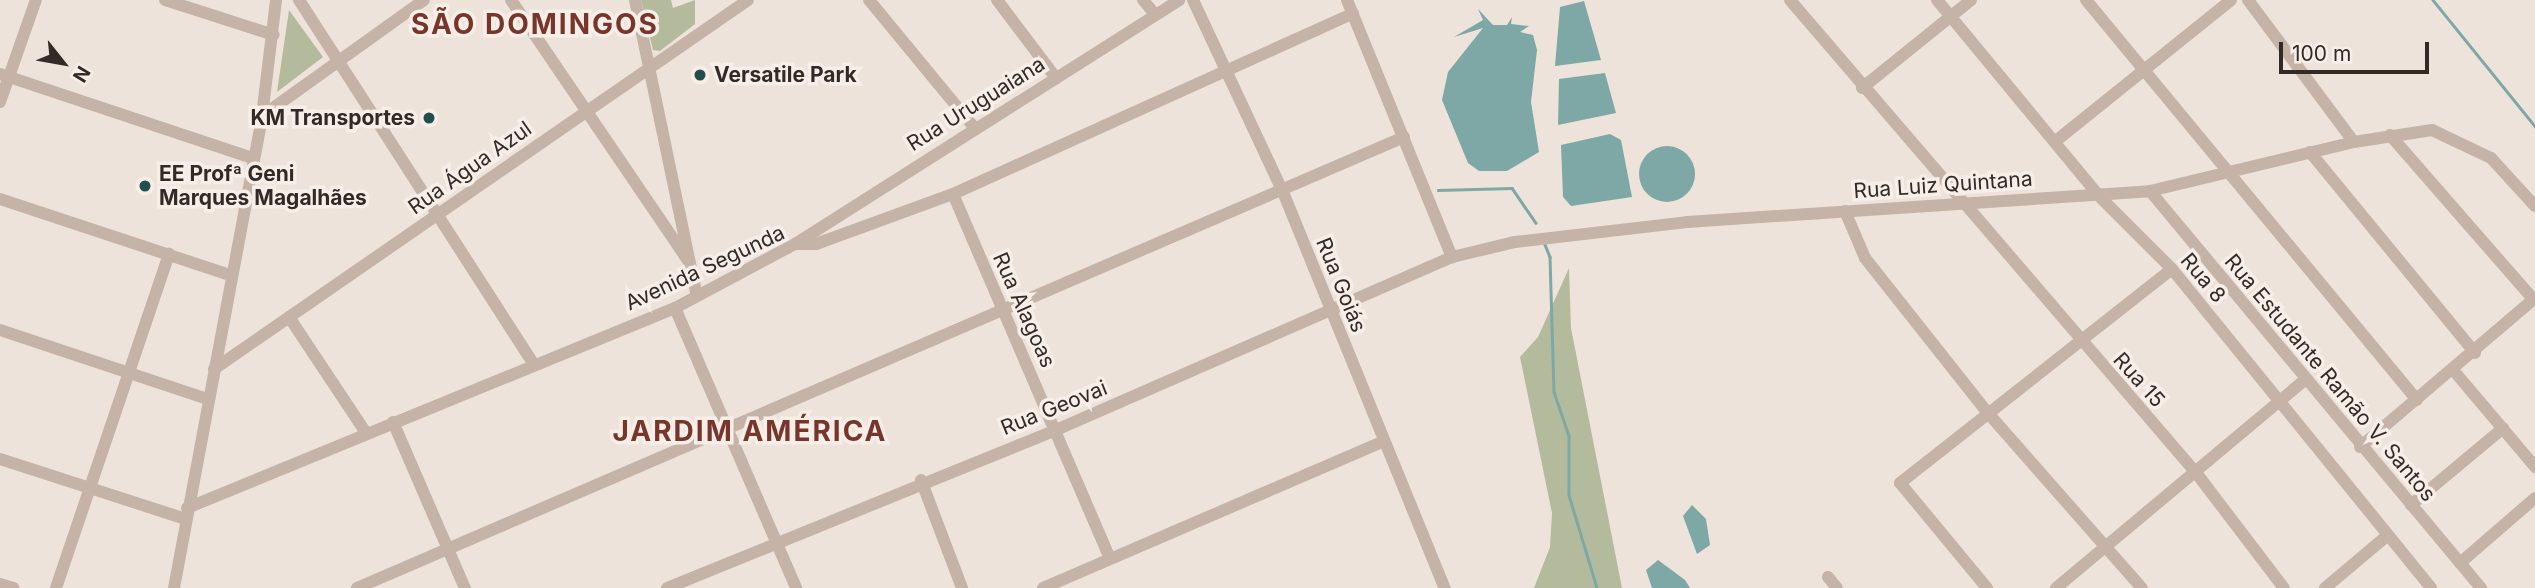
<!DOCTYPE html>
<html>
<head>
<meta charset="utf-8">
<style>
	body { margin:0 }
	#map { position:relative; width:2535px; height:588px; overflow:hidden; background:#eee3db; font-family:Inter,sans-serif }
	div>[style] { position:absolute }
	.green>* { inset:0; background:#b4bb9d }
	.water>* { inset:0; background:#7da8a5 }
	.round { border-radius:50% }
	.stream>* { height:2.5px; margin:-1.25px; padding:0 1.25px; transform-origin:1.25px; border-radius:1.25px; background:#7da8a5 }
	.minor>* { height:12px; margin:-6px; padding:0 6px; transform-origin:6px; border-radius:6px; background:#c5b3a8 }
	.dots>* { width:19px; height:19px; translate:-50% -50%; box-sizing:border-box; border:4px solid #f6eee7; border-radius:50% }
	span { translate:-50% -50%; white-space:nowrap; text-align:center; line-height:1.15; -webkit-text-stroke:7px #f6eee7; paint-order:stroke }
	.poi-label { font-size:21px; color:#332a28; font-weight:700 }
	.left { translate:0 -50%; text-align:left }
	.right { translate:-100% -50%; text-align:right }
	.street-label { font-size:21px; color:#332a28 }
	.district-label { font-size:28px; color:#78352b; font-weight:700; letter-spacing:2px }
	.north { position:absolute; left:28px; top:28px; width:70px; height:70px; -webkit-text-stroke:5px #f6eee7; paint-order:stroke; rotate:121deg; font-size:19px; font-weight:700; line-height:28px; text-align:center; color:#332a28 }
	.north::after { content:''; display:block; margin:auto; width:24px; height:32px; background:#332a28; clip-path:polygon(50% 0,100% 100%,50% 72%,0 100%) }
	.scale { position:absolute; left:2279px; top:42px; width:150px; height:32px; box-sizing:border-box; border:4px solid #332a28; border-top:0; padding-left:9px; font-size:21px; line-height:24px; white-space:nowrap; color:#332a28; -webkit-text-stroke:5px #f6eee7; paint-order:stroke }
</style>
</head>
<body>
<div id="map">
	<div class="green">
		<div style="clip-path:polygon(641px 0,671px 0,673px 8px,695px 0,695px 24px,660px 51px,653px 50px)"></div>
		<div style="clip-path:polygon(289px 10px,323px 57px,277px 92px)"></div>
		<div style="clip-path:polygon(1569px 268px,1571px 328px,1622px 588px,1534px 588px,1550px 547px,1552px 513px,1520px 357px,1538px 337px)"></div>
	</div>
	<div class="water">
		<div style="clip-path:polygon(1584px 1px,1601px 60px,1555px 66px,1560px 7px)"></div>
		<div style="clip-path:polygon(1478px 9px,1493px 25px,1507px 25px,1512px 17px,1511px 24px,1529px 26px,1520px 32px,1533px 35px,1537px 50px,1531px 102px,1539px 152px,1507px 171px,1479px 171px,1468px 163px,1442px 100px,1448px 72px,1483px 28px,1454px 37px,1483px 20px)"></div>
		<div style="clip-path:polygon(1605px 73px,1616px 113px,1558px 125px,1559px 79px)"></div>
		<div style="clip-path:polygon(1610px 134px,1621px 140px,1632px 197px,1571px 206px,1563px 197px,1561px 145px)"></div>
		<div class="round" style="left:1639px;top:146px;width:56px;height:56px"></div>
		<div style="clip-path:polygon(1692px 505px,1706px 519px,1710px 545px,1697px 554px,1683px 516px)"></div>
		<div style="clip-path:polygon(1658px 560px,1685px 580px,1690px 588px,1652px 588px,1646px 570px)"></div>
	</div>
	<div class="stream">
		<div style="left:2433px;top:0;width:162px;rotate:51deg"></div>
		<div style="left:1438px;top:190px;width:74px;rotate:-1.5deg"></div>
		<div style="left:1512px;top:188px;width:42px;rotate:55.6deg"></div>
		<div style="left:1544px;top:242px;width:16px;rotate:68deg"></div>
		<div style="left:1550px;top:257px;width:135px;rotate:88.3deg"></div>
		<div style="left:1554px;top:392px;width:46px;rotate:71.2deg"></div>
		<div style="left:1569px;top:436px;width:59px;rotate:90deg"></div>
		<div style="left:1569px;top:495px;width:97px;rotate:73.2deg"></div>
	</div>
	<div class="minor">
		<div style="left:165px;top:0;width:114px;rotate:17.8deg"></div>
		<div style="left:299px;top:0;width:431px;rotate:57.2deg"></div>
		<div style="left:511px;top:0;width:318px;rotate:55.8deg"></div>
		<div style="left:635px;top:0;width:302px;rotate:78.2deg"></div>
		<div style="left:869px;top:0;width:163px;rotate:50.5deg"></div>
		<div style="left:997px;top:0;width:98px;rotate:52.9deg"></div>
		<div style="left:1143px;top:0;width:16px;rotate:50deg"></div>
		<div style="left:1193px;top:0;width:212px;rotate:64.9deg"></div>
		<div style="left:1283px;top:192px;width:428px;rotate:67.8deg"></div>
		<div style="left:1347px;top:0;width:278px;rotate:67.8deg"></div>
		<div style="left:1790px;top:0;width:625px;rotate:49.35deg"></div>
		<div style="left:2197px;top:474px;width:143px;rotate:52.7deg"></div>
		<div style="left:1937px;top:0;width:254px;rotate:50.4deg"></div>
		<div style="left:2099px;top:196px;width:103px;rotate:45deg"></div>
		<div style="left:2172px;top:269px;width:411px;rotate:50.9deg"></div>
		<div style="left:2086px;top:0;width:519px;rotate:50.39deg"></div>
		<div style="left:2248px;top:0;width:177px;rotate:53.3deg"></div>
		<div style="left:0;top:74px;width:266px;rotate:18.4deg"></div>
		<div style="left:1862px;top:88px;width:140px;rotate:-38.9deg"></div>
		<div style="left:0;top:102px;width:108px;rotate:-70.6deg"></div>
		<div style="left:262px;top:116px;width:199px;rotate:-35.6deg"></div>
		<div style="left:2390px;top:135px;width:218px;rotate:48.9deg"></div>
		<div style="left:2057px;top:140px;width:223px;rotate:-38.8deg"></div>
		<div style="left:2310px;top:152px;width:260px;rotate:50.6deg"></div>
		<div style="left:2150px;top:191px;width:517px;rotate:50.18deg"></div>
		<div style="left:953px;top:194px;width:395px;rotate:66.7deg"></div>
		<div style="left:0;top:199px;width:242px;rotate:18.3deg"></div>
		<div style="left:1845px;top:211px;width:51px;rotate:66.9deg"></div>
		<div style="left:1865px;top:258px;width:198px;rotate:51.6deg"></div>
		<div style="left:1988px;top:413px;width:233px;rotate:48.7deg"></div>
		<div style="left:795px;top:244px;width:21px"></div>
		<div style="left:816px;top:244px;width:146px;rotate:-20.1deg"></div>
		<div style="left:953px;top:194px;width:439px;rotate:-24.3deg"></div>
		<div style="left:675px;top:308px;width:305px;rotate:66.6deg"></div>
		<div style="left:289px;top:317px;width:139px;rotate:56.4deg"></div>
		<div style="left:0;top:330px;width:219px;rotate:18.4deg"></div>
		<div style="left:214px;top:369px;width:649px;rotate:-34.64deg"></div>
		<div style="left:2454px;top:371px;width:126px;rotate:49.8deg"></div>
		<div style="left:393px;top:422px;width:181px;rotate:66.6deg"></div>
		<div style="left:2360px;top:447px;width:230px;rotate:-40.4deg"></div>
		<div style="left:0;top:459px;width:195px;rotate:17.9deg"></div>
		<div style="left:921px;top:480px;width:116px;rotate:69.2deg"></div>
		<div style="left:2411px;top:505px;width:120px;rotate:-39.9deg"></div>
		<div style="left:187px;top:508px;width:527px;rotate:-22.29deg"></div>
		<div style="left:675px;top:308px;width:136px;rotate:-28.1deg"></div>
		<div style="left:795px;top:244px;width:455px;rotate:-32.4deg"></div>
		<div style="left:2460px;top:563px;width:99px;rotate:-40.9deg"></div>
		<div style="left:1828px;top:577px;width:14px;rotate:51deg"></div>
		<div style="left:0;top:584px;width:14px;rotate:17deg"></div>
		<div style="left:56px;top:588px;width:353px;rotate:-71.3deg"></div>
		<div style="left:174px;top:588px;width:480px;rotate:-79.4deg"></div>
		<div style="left:262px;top:116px;width:117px;rotate:-83.1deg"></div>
		<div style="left:357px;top:588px;width:1140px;rotate:-23.3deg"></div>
		<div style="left:667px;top:588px;width:420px;rotate:-22.1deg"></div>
		<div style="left:1056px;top:430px;width:432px;rotate:-23.6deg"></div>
		<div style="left:1452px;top:257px;width:65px;rotate:-13.4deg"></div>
		<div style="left:1515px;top:242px;width:173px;rotate:-6.6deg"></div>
		<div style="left:1687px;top:222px;width:464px;rotate:-3.8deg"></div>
		<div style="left:2150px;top:191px;width:210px;rotate:-13.5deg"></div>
		<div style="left:2354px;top:142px;width:79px;rotate:-8.7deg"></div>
		<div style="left:2432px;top:130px;width:65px;rotate:25.4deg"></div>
		<div style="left:2491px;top:158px;width:65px;rotate:47.5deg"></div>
		<div style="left:1043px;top:588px;width:371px;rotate:-23.3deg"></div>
		<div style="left:1987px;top:588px;width:136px;rotate:-129.6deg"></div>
		<div style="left:1900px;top:483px;width:346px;rotate:-38.2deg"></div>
		<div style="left:2056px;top:588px;width:324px;rotate:-39.9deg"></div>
		<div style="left:2325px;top:588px;width:82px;rotate:-40.1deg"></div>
	</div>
	<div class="dots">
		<div style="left:700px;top:75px;background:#224f4d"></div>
		<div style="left:429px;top:118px;background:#224f4d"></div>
		<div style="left:145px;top:186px;background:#224f4d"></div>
	</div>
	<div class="poi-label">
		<span class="left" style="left:714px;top:75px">Versatile Park</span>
		<span class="right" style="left:415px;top:118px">KM Transportes</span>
		<span class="left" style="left:159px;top:186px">EE Profª Geni<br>Marques Magalhães</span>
	</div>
	<div class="street-label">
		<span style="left:976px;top:104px;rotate:-32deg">Rua Uruguaiana</span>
		<span style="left:470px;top:168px;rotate:-35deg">Rua Água Azul</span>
		<span style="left:1943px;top:185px;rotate:-4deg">Rua Luiz Quintana</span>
		<span style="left:705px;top:268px;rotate:-25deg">Avenida Segunda</span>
		<span style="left:2203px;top:278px;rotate:50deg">Rua 8</span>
		<span style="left:1341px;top:285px;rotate:68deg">Rua Goiás</span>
		<span style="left:1024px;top:310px;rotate:66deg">Rua Alagoas</span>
		<span style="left:2330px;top:378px;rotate:50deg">Rua Estudante Ramão V. Santos</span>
		<span style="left:2139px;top:380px;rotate:48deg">Rua 15</span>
		<span style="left:1054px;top:408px;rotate:-22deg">Rua Geovai</span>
	</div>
	<div class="district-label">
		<span style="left:535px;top:24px">SÃO DOMINGOS</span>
		<span style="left:750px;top:431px">JARDIM AMÉRICA</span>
	</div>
	<div class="north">N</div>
	<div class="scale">100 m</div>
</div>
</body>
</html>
